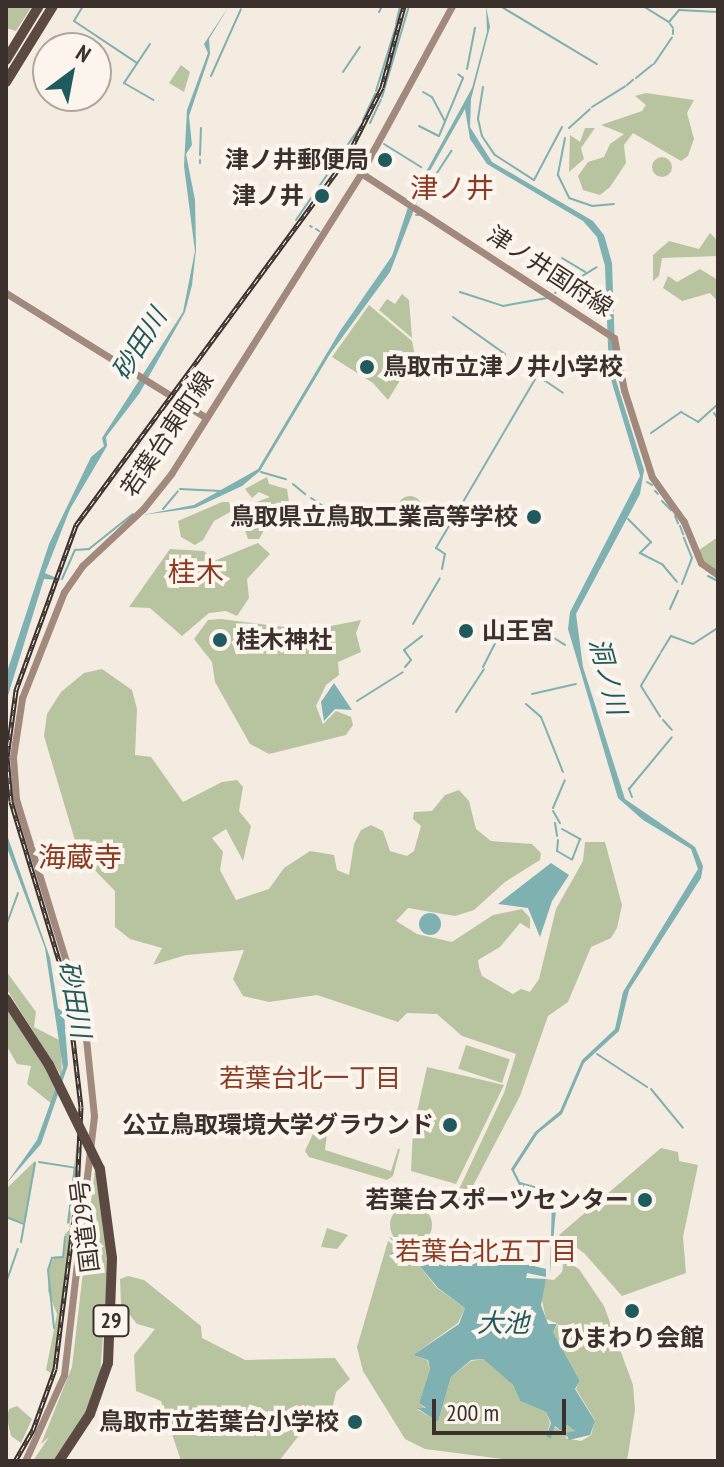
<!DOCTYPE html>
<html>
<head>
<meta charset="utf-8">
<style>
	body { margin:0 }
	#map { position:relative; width:724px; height:1467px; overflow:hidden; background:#f4ebe1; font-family:"PT Sans Narrow","Noto Sans JP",sans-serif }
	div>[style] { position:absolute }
	.green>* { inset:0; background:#b8c4a0; transform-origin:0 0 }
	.round { border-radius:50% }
	.water>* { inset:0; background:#7fb0b2 }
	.stream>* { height:2px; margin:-1px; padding:0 1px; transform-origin:1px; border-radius:1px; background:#7fb0b2 }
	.secondary>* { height:7px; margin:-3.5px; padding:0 3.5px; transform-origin:3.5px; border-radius:3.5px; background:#a18a7d }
	.highway>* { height:10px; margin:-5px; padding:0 5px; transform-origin:5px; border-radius:5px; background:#5c4a42 }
	.rail>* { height:5px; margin-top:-2.5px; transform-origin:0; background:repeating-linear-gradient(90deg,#fbf5ee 0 6px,#3b302b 0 12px); box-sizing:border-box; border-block:2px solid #3b302b }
	.highway-bridge>* { height:10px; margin:-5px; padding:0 5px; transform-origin:5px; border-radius:5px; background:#5c4a42 }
	.dots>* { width:22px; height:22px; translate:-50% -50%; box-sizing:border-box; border:4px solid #fbf5ee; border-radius:50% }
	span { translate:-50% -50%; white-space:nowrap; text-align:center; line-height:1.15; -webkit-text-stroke:8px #fbf5ee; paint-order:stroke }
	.shield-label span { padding:2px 6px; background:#fbf5ee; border:2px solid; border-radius:6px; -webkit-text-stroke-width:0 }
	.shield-label { font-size:22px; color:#3b302b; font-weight:700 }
	.poi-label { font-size:24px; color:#3b302b; font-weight:700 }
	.right { translate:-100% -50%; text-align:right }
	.left { translate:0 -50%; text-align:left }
	.street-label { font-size:24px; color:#3b302b }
	.water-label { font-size:26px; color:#1f5a5e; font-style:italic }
	.neighbourhood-label { font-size:26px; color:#8c3b22 }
	.quarter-label { font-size:28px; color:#8c3b22 }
	.frame { position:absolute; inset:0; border:8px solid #3b302b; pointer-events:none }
	.north { position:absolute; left:32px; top:32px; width:80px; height:80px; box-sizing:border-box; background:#fbf5ee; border:2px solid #aea6a0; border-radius:50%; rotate:32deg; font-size:22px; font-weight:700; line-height:32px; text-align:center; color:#3b302b }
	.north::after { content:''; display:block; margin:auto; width:28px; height:36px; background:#1f5a5e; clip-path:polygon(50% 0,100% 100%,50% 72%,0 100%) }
	.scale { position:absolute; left:432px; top:1399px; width:134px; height:36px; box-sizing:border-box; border:4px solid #3b302b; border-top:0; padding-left:10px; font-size:24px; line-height:28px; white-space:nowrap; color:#3b302b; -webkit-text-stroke:6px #fbf5ee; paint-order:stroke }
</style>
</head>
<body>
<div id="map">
	<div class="green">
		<div style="clip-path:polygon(6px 6px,32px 6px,16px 31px,6px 28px)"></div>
		<div style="clip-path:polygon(181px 65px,190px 72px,184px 92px,169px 83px)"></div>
		<div style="clip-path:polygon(646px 93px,694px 100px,687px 113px,694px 139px,688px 156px,681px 161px,633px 133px,624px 145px,626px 163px,610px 187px,600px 195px,583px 190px,578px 176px,588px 162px,604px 157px,610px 144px,624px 134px,601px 125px,642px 111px,646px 105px,635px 96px)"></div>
		<div style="clip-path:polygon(585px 128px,595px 128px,581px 148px,584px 159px,569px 172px,570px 135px,580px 142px)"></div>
		<div class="round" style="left:652px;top:157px;width:20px;height:20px"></div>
		<div style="clip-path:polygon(710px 233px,718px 241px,718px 256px,662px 258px,659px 276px,653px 281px,653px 255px,669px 241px,699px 249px)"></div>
		<div style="clip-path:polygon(700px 269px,718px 280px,718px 302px,710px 293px,682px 301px,663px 288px,668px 276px,677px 282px)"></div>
		<div style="clip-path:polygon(402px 294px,409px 300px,412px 338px,379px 310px,387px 299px,395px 304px)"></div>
		<div style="clip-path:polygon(369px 305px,412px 341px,415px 356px,388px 400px,373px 383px,332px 357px)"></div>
		<div style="clip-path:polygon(267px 477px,269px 484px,287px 489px,289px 502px,284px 503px,293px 519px,282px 529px,268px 523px,259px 539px,248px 539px,238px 509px,270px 497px,259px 492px,252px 498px,245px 489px)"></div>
		<div class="round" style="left:398px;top:496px;width:24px;height:24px"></div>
		<div style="clip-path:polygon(222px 502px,229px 502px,232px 511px,214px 521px,203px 540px,195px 545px,181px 537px,178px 521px)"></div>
		<div style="clip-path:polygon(718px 537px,718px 572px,704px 562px,699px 550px)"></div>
		<div style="clip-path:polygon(258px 543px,270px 554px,247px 579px,249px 598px,237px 616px,226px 611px,209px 613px,182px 636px,150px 608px,129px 607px,170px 549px,204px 551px,214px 561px)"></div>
		<div style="clip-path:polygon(221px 619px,309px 630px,310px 640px,315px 646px,311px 630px,361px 620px,356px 633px,361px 652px,338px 662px,339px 675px,326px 685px,316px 706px,323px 724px,336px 711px,351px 717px,353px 725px,346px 735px,269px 754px,250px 744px,215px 682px,212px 662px,194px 639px,208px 620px)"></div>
		<div style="clip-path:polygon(102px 669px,132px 690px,137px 709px,135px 755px,151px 757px,183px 802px,222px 782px,237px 780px,243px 787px,239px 811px,251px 826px,243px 861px,226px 829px,212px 838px,223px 852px,220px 870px,236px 900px,269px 889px,284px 868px,310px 851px,334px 855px,337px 870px,349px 875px,354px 844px,361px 830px,371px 825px,383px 831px,390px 851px,407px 856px,414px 851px,421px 826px,413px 819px,414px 812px,432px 811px,445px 795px,459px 790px,469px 801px,476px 829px,491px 841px,532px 844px,541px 853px,540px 860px,505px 882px,474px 910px,455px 916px,408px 908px,396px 921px,417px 934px,452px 942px,493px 915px,522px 909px,530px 918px,530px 929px,520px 923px,500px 947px,478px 960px,479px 967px,482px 976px,513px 994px,521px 989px,530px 992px,539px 979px,556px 909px,583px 861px,585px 842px,605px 842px,622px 905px,617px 928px,611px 938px,591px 947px,568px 1002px,548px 1016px,520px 1096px,465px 1201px,454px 1200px,504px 1093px,516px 1054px,462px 1036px,437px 1014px,407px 1013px,398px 1022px,317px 995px,269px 1002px,243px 996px,233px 979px,244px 950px,186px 955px,153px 965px,162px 948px,130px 939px,115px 927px,115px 891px,79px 854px,44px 736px,47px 714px,61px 692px,84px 673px)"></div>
		<div style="clip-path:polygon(6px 971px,36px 1012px,34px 1027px,61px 1041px,62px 1077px,6px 988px)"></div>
		<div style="clip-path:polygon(6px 1006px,59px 1087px,52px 1104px,27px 1084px,31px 1066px,17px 1064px,6px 1045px)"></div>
		<div style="left:466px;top:1045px;width:46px;height:25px;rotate:18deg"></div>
		<div style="clip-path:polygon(427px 1067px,504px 1085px,456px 1184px,411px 1171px,413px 1130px)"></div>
		<div style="clip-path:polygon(318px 1123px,328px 1126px,325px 1150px,391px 1171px,398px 1149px,389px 1148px,400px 1149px,393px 1176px,387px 1180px,309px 1157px,305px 1151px)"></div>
		<div style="clip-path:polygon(79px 1128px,76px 1183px,69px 1228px,69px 1203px)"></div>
		<div style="clip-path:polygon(661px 1148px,678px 1152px,679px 1161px,698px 1165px,683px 1237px,686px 1273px,622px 1296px,584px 1253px,559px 1235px)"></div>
		<div style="clip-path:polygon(35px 1161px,36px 1163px,25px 1223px,6px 1217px,6px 1189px)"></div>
		<div style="clip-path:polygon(95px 1168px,109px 1256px,100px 1377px,81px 1423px,57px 1455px,53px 1461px,33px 1461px,49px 1437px,41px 1444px,72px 1367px)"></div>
		<div class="round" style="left:390px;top:1204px;width:42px;height:42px"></div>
		<div style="clip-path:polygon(71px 1228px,59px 1334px,52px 1374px,46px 1370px,57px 1314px,48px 1291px,49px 1267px,55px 1256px,63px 1257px,65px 1234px)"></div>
		<div style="clip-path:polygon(327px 1228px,348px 1235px,337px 1249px,321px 1247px)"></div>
		<div style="clip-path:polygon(388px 1241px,406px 1254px,392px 1251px,389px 1257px,414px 1259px,437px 1288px,465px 1308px,458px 1323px,413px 1355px,427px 1360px,430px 1369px,419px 1403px,425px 1408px,417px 1409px,438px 1422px,451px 1377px,471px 1361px,483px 1359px,513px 1385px,520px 1401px,546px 1412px,550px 1423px,546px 1437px,551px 1439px,555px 1427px,561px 1431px,567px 1425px,575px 1431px,565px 1438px,581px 1441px,591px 1435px,595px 1420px,576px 1389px,580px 1381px,553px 1332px,558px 1324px,546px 1319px,541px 1296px,546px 1279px,554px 1280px,562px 1272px,564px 1260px,579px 1269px,604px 1306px,633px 1385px,635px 1410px,627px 1461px,517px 1461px,425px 1449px,405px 1439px,363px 1371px,357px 1347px)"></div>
		<div style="clip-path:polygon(128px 1276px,144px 1280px,201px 1326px,202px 1338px,245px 1360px,335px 1358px,350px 1379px,336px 1392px,331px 1416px,304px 1429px,279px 1461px,181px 1461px,161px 1401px,136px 1391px,134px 1355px,155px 1329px,137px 1324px,121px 1304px,120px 1279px)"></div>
		<div style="clip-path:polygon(17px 1406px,32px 1419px,21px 1443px,11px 1436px,7px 1418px,9px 1409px)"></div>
	</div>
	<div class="water">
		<div style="clip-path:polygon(229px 6px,209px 39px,210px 54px,189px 116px,192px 145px,186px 154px,195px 200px,196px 250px,192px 285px,185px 312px,139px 394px,106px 437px,107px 446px,70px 509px,45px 573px,61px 580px,44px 579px,6px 702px,6px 675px,49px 544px,91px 457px,104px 446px,102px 438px,183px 312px,195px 251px,184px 166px,187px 110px,208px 53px,204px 44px)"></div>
		<div style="clip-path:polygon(486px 6px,490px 27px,471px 99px,470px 127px,492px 162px,593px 221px,604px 235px,612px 263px,616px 380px,644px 470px,640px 494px,576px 614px,583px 667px,625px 799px,695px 847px,703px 866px,701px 878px,629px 990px,619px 1031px,584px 1063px,562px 1114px,538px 1133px,514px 1170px,520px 1182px,545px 1189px,557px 1199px,550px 1274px,552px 1198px,519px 1185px,511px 1169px,535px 1132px,560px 1111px,582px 1060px,615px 1029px,623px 992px,698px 869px,691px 849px,643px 820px,618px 798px,568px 629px,570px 612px,640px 476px,609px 373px,605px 266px,597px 237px,583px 221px,487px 164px,470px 139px,465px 109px,427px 176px,390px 272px,330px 354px,260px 471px,242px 486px,195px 508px,142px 515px,194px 505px,258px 469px,340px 331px,392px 256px,410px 201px,472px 88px,487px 32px)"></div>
		<div style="clip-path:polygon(334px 683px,352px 710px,335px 709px,324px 721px,321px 702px)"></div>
		<div style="clip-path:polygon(6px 832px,50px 958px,58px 1008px,64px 1013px,68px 1065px,41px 1144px,6px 1184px,37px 1140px,63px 1068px,45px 948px,6px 845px)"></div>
		<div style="clip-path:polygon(551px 863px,569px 875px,552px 901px,540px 937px,528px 908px,498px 904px)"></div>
		<div class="round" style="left:419px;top:913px;width:22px;height:22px"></div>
		<div style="clip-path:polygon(389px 1237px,409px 1248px,428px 1240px,546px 1269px,546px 1277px,527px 1273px,526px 1278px,546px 1279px,541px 1305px,548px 1324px,557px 1324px,553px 1332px,580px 1381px,575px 1389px,595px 1421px,590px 1435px,569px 1440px,566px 1433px,575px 1431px,567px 1425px,561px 1431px,555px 1426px,551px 1439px,546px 1437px,551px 1423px,546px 1412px,520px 1401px,513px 1385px,483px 1359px,471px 1360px,451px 1377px,438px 1422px,417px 1408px,426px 1408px,419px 1403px,430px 1369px,428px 1360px,413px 1355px,459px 1324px,465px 1308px,438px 1288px,414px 1259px,389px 1257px,392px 1251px,406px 1254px)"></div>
	</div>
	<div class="stream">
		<div style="left:83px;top:6px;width:17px;rotate:121deg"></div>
		<div style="left:74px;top:21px;width:76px;rotate:33.7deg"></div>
		<div style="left:500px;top:6px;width:113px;rotate:30.9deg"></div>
		<div style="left:643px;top:6px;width:31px;rotate:32deg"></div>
		<div style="left:669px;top:22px;width:16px;rotate:-50deg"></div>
		<div style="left:679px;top:10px;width:39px;rotate:3deg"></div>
		<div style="left:240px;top:7px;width:1px;rotate:-45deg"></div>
		<div style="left:244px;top:7px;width:1px;rotate:-45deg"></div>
		<div style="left:379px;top:12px;width:7px;rotate:-63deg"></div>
		<div style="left:396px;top:24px;width:18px;rotate:-77deg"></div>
		<div style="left:670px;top:24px;width:5px;rotate:53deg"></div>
		<div style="left:673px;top:30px;width:4px;rotate:90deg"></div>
		<div style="left:150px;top:44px;width:47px;rotate:123.7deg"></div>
		<div style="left:124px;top:83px;width:34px;rotate:30deg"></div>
		<div style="left:654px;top:64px;width:32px;rotate:-56deg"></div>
		<div style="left:467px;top:69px;width:42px;rotate:-79deg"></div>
		<div style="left:343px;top:72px;width:30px;rotate:-56deg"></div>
		<div style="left:211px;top:76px;width:73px;rotate:-65.9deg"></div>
		<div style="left:636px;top:78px;width:21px;rotate:-39deg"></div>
		<div style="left:627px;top:85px;width:8px;rotate:-40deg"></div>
		<div style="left:483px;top:87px;width:32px;rotate:99deg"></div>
		<div style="left:478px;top:119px;width:17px;rotate:77deg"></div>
		<div style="left:482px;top:136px;width:23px;rotate:56deg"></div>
		<div style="left:495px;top:155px;width:46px;rotate:32.7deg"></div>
		<div style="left:534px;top:180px;width:60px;rotate:-62.2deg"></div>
		<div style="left:376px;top:91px;width:68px;rotate:-72.9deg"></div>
		<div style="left:423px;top:92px;width:10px;rotate:29deg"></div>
		<div style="left:432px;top:97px;width:27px;rotate:62deg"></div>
		<div style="left:382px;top:97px;width:95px;rotate:-73.5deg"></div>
		<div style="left:592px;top:107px;width:39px;rotate:-32deg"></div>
		<div style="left:363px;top:120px;width:29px;rotate:-65deg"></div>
		<div style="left:370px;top:123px;width:26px;rotate:-65deg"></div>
		<div style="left:419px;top:126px;width:22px;rotate:27deg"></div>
		<div style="left:569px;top:128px;width:28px;rotate:-42deg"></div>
		<div style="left:439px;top:136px;width:63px;rotate:-67.5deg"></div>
		<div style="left:463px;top:78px;width:6px;rotate:-141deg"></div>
		<div style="left:565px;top:138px;width:38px;rotate:101deg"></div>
		<div style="left:558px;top:175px;width:25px;rotate:64deg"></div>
		<div style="left:569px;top:198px;width:24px;rotate:19deg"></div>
		<div style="left:592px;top:206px;width:22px;rotate:-5deg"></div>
		<div style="left:384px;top:144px;width:44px;rotate:31.9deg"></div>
		<div style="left:200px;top:155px;width:27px;rotate:-88deg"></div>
		<div style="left:200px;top:160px;width:3px;rotate:90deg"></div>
		<div style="left:435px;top:176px;width:30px;rotate:-57deg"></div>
		<div style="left:416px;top:215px;width:5px"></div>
		<div style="left:296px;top:220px;width:113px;rotate:-55.5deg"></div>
		<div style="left:310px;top:226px;width:2px;rotate:27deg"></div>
		<div style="left:316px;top:229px;width:4px;rotate:34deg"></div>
		<div style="left:562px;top:258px;width:27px;rotate:31deg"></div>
		<div style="left:460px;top:292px;width:45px;rotate:18deg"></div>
		<div style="left:503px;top:306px;width:45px;rotate:-10.3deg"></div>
		<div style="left:555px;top:293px;width:49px;rotate:-31.8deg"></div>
		<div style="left:453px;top:317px;width:64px;rotate:35.4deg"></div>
		<div style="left:538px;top:376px;width:30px;rotate:34deg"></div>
		<div style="left:714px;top:413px;width:7px;rotate:56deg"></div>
		<div style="left:651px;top:433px;width:37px;rotate:-35deg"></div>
		<div style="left:681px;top:412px;width:20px;rotate:30deg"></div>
		<div style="left:698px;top:422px;width:27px;rotate:-42deg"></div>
		<div style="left:261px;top:472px;width:26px;rotate:16deg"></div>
		<div style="left:647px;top:482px;width:6px;rotate:31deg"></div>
		<div style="left:293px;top:484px;width:16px;rotate:40deg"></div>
		<div style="left:180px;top:489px;width:41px;rotate:2.8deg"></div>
		<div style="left:655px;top:491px;width:4px;rotate:45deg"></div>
		<div style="left:311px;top:498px;width:22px;rotate:34deg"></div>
		<div style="left:662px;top:501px;width:13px;rotate:45deg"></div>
		<div style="left:163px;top:509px;width:23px;rotate:-50deg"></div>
		<div style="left:675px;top:516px;width:8px;rotate:67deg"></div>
		<div style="left:628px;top:519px;width:33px;rotate:45deg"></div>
		<div style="left:651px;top:542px;width:16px;rotate:135deg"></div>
		<div style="left:640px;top:553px;width:25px;rotate:27deg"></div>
		<div style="left:662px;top:564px;width:23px;rotate:50deg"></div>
		<div style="left:680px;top:526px;width:9px;rotate:69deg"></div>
		<div style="left:442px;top:569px;width:15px;rotate:-79deg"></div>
		<div style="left:445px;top:554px;width:11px;rotate:-146deg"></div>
		<div style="left:436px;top:548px;width:196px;rotate:-59.6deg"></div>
		<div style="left:708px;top:576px;width:11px;rotate:27deg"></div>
		<div style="left:62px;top:579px;width:32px;rotate:-66deg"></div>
		<div style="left:75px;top:550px;width:14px;rotate:-4deg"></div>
		<div style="left:89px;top:549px;width:56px;rotate:-38.5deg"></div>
		<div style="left:682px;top:584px;width:28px;rotate:-69deg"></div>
		<div style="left:692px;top:558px;width:22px;rotate:-112deg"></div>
		<div style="left:670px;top:609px;width:20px;rotate:-66deg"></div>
		<div style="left:413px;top:624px;width:53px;rotate:-59.6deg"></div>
		<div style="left:554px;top:638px;width:13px;rotate:32deg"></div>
		<div style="left:661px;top:652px;width:19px;rotate:-58deg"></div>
		<div style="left:671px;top:636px;width:23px;rotate:20deg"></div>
		<div style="left:693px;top:644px;width:30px;rotate:-33deg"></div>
		<div style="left:660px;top:654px;width:37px;rotate:121deg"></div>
		<div style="left:641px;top:686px;width:36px;rotate:58deg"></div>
		<div style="left:405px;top:667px;width:9px;rotate:-49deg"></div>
		<div style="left:411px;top:660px;width:12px;rotate:-125deg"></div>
		<div style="left:404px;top:650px;width:23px;rotate:-38deg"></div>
		<div style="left:483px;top:667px;width:34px;rotate:-63deg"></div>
		<div style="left:498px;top:637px;width:15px;rotate:-11deg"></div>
		<div style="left:532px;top:694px;width:45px;rotate:-12.8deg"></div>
		<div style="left:357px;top:701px;width:54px;rotate:-32.2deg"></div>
		<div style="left:526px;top:704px;width:20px;rotate:41deg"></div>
		<div style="left:541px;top:717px;width:59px;rotate:68.2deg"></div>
		<div style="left:456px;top:712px;width:51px;rotate:-56.9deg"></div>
		<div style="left:663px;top:720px;width:13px;rotate:48deg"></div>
		<div style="left:632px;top:797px;width:9px;rotate:-111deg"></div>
		<div style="left:629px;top:789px;width:67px;rotate:-50.4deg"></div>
		<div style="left:553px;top:808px;width:30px;rotate:-67deg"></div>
		<div style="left:553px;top:811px;width:14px;rotate:60deg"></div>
		<div style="left:555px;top:823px;width:13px;rotate:81deg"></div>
		<div style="left:562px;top:829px;width:21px;rotate:29deg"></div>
		<div style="left:580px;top:839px;width:22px;rotate:111deg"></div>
		<div style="left:558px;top:840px;width:11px;rotate:95deg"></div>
		<div style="left:557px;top:851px;width:16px;rotate:30deg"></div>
		<div style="left:6px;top:926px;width:35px;rotate:-70deg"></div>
		<div style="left:597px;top:1054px;width:60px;rotate:33.4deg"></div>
		<div style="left:651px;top:1089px;width:50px;rotate:50.6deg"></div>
		<div style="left:39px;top:1162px;width:36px;rotate:9deg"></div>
		<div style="left:75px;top:1168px;width:55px;rotate:97.3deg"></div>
		<div style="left:6px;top:1217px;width:19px;rotate:21deg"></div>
		<div style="left:21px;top:1242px;width:80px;rotate:-80deg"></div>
		<div style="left:6px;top:1283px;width:36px;rotate:-71deg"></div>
		<div style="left:54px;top:1328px;width:58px;rotate:-95.9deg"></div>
		<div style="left:48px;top:1270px;width:13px;rotate:-72deg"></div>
		<div style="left:52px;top:1258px;width:11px;rotate:-5deg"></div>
		<div style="left:63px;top:1257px;width:20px;rotate:-84deg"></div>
		<div style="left:6px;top:1403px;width:3px;rotate:90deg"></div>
	</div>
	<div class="secondary">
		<div style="left:361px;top:173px;width:302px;rotate:33.1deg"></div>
		<div style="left:614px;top:338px;width:53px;rotate:79.1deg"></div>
		<div style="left:624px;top:390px;width:91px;rotate:72.2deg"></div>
		<div style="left:652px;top:477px;width:55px;rotate:54.6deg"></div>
		<div style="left:684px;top:522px;width:44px;rotate:67.5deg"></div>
		<div style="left:701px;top:563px;width:21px;rotate:35deg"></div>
		<div style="left:6px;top:293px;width:234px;rotate:31.9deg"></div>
		<div style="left:25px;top:1461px;width:94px;rotate:-65.6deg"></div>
		<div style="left:64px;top:1375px;width:261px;rotate:-83.4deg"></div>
		<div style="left:94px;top:1116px;width:97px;rotate:-95.9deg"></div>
		<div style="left:84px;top:1020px;width:231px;rotate:-107.1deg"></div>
		<div style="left:16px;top:799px;width:42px;rotate:-94.1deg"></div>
		<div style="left:13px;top:757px;width:60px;rotate:-81.3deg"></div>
		<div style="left:22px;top:698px;width:114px;rotate:-68.4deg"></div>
		<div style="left:64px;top:592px;width:32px;rotate:-55deg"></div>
		<div style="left:82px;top:566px;width:83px;rotate:-43.1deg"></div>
		<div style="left:143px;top:509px;width:45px;rotate:-51.3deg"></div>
		<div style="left:171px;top:474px;width:356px;rotate:-57.7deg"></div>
		<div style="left:361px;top:173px;width:190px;rotate:-61.4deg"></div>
	</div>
	<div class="highway">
		<div style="left:6px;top:60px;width:63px;rotate:-58.6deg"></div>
		<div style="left:6px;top:82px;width:89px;rotate:-58.3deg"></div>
		<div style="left:6px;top:999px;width:79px;rotate:56.9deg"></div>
		<div style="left:59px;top:1461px;width:56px;rotate:-56.6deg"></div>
		<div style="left:90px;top:1414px;width:54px;rotate:-70.6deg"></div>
		<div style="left:108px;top:1363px;width:105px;rotate:-87.8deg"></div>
		<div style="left:112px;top:1258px;width:90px;rotate:-97.7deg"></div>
	</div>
	<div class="rail">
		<div style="left:15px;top:1461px;width:36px;rotate:-60deg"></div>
		<div style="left:33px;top:1430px;width:65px;rotate:-70.2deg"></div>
		<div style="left:55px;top:1369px;width:176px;rotate:-82.8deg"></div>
		<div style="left:77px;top:1194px;width:87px;rotate:-87.4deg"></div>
		<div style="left:81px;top:1107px;width:121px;rotate:-96.7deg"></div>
		<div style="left:67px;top:987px;width:194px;rotate:-106.8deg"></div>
		<div style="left:11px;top:801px;width:44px;rotate:-95.2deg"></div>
		<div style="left:7px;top:757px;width:68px;rotate:-82.3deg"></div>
		<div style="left:16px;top:690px;width:176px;rotate:-70deg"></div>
		<div style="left:76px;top:525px;width:457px;rotate:-53.6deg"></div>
		<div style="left:347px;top:157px;width:78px;rotate:-63.4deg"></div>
		<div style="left:382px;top:87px;width:84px;rotate:-74.8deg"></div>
	</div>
	<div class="highway-bridge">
		<div style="left:49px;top:1065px;width:116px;rotate:63.9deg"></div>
	</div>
	<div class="dots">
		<div style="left:385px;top:160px;background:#1f5a5e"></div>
		<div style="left:322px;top:196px;background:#1f5a5e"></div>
		<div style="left:367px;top:367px;background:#1f5a5e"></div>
		<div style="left:534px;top:517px;background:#1f5a5e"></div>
		<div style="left:466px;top:631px;background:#1f5a5e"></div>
		<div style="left:220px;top:640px;background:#1f5a5e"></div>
		<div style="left:450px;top:1125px;background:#1f5a5e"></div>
		<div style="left:645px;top:1200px;background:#1f5a5e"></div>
		<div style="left:632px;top:1311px;background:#1f5a5e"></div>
		<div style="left:355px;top:1422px;background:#1f5a5e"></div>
	</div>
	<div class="shield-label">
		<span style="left:111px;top:1321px">29</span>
	</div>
	<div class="poi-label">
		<span class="right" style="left:369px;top:160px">津ノ井郵便局</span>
		<span class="right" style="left:304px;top:196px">津ノ井</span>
		<span class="left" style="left:383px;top:367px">鳥取市立津ノ井小学校</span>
		<span class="right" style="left:518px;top:517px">鳥取県立鳥取工業高等学校</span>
		<span class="left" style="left:482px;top:631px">山王宮</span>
		<span class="left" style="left:236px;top:640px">桂木神社</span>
		<span class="right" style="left:434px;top:1125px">公立鳥取環境大学グラウンド</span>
		<span class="right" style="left:629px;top:1200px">若葉台スポーツセンター</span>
		<span style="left:632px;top:1338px">ひまわり会館</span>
		<span class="right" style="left:339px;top:1422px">鳥取市立若葉台小学校</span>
	</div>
	<div class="street-label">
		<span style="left:550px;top:271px;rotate:33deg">津ノ井国府線</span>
		<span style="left:167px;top:434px;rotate:-56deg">若葉台東町線</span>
		<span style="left:85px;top:1226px;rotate:-97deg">国道29号</span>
	</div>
	<div class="water-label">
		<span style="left:139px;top:344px;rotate:-58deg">砂田川</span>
		<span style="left:608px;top:676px;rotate:75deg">洞ノ川</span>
		<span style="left:75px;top:999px;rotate:80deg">砂田川</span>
		<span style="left:503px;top:1323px">大池</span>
	</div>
	<div class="neighbourhood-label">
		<span style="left:310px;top:1078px">若葉台北一丁目</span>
		<span style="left:486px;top:1251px">若葉台北五丁目</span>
	</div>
	<div class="quarter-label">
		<span style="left:452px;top:188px">津ノ井</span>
		<span style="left:196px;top:572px">桂木</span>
		<span style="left:80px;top:857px">海蔵寺</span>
	</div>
	<div class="frame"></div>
	<div class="north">N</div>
	<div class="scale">200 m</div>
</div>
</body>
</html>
